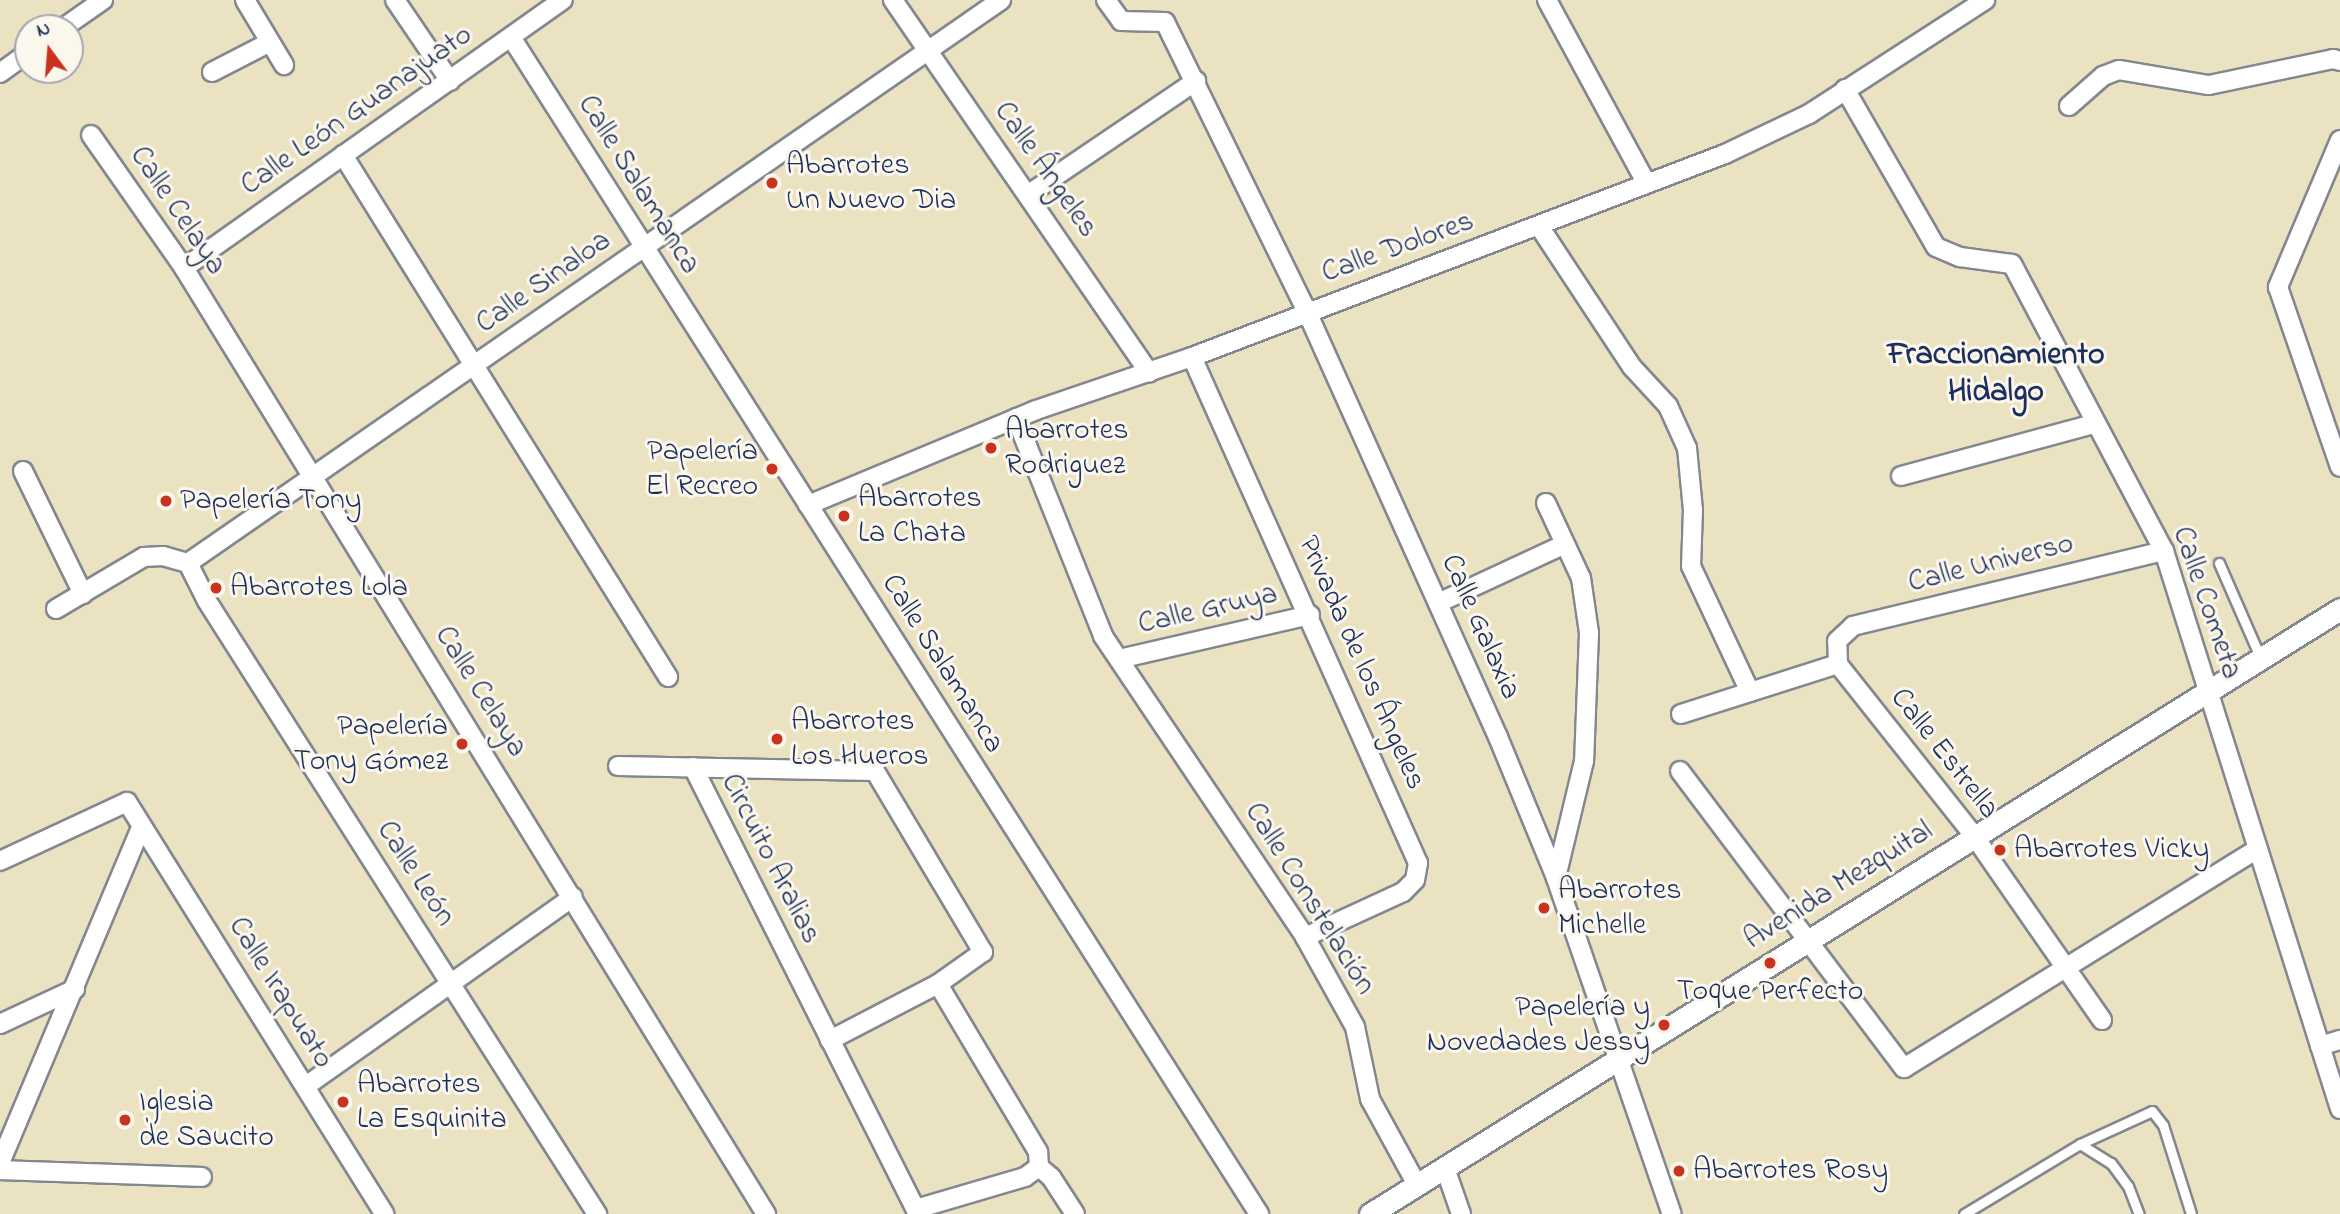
<!DOCTYPE html>
<html>
<head>
<meta charset="utf-8">
<style>
	body { margin:0 }
	#map { position:relative; width:2340px; height:1214px; overflow:hidden; background:#ebe2c1; font-family:"Indie Flower",sans-serif }
	div>[style] { position:absolute }
	.roads { filter:drop-shadow(2px 0 #838890) drop-shadow(-2px 0 #838890) drop-shadow(0 2px #838890) drop-shadow(0 -2px #838890) }
	.service>* { height:9px; margin:-4.5px; padding:0 4.5px; transform-origin:4.5px; border-radius:4.5px; background:#fff }
	.minor>* { height:18px; margin:-9px; padding:0 9px; transform-origin:9px; border-radius:9px; background:#fff }
	.tertiary>* { height:21px; margin:-10.5px; padding:0 10.5px; transform-origin:10.5px; border-radius:10.5px; background:#fff }
	.dots>* { width:19px; height:19px; translate:-50% -50%; box-sizing:border-box; border:4px solid #fbf7ec; border-radius:50% }
	span { translate:-50% -50%; white-space:nowrap; text-align:center; line-height:1.15; -webkit-text-stroke:6px #fbf7ec; paint-order:stroke }
	.street-label { font-size:30px; color:#1b2f5e }
	.poi-label { font-size:30px; color:#1b2f5e }
	.left { translate:0 -50%; text-align:left }
	.right { translate:-100% -50%; text-align:right }
	.neighbourhood-label { font-size:32px; color:#1b2f5e; font-weight:700 }
	.north { position:absolute; left:14px; top:14px; width:70px; height:70px; box-sizing:border-box; background:#fbf7ec; border:2px solid #a1a7b3; border-radius:50%; rotate:344deg; font-size:19px; font-weight:700; line-height:28px; text-align:center; color:#1b2f5e }
	.north::after { content:''; display:block; margin:auto; width:24px; height:32px; background:#c8321e; clip-path:polygon(50% 0,100% 100%,50% 72%,0 100%) }
</style>
</head>
<body>
<div id="map">
	<div class="roads">
		<div class="service">
			<div style="left:2219px;top:563px;width:103px;rotate:66.4deg"></div>
			<div style="left:2080px;top:1144px;width:36px;rotate:32deg"></div>
			<div style="left:2111px;top:1163px;width:29px;rotate:54deg"></div>
			<div style="left:2128px;top:1186px;width:30px;rotate:69deg"></div>
			<div style="left:1964px;top:1214px;width:135px;rotate:-31.1deg"></div>
			<div style="left:2080px;top:1144px;width:79px;rotate:-24.6deg"></div>
			<div style="left:2152px;top:1111px;width:18px;rotate:52deg"></div>
			<div style="left:2163px;top:1125px;width:93px;rotate:72.5deg"></div>
		</div>
		<div class="minor">
			<div style="left:245px;top:0;width:76px;rotate:59deg"></div>
			<div style="left:395px;top:0;width:98px;rotate:55.8deg"></div>
			<div style="left:893px;top:0;width:452px;rotate:55.5deg"></div>
			<div style="left:1106px;top:0;width:26px;rotate:54deg"></div>
			<div style="left:1121px;top:21px;width:44px;rotate:1.3deg"></div>
			<div style="left:1165px;top:22px;width:323px;rotate:63.9deg"></div>
			<div style="left:1307px;top:312px;width:466px;rotate:65.8deg"></div>
			<div style="left:1498px;top:737px;width:152px;rotate:67.6deg"></div>
			<div style="left:1556px;top:878px;width:355px;rotate:71deg"></div>
			<div style="left:1547px;top:0;width:209px;rotate:61.5deg"></div>
			<div style="left:63px;top:28px;width:49px;rotate:-35deg"></div>
			<div style="left:511px;top:37px;width:1395px;rotate:57.56deg"></div>
			<div style="left:212px;top:72px;width:65px;rotate:-27.3deg"></div>
			<div style="left:0;top:73px;width:34px;rotate:-36deg"></div>
			<div style="left:1845px;top:89px;width:182px;rotate:60.1deg"></div>
			<div style="left:1936px;top:247px;width:26px;rotate:23deg"></div>
			<div style="left:1960px;top:257px;width:52px;rotate:7.7deg"></div>
			<div style="left:2012px;top:264px;width:325px;rotate:62.1deg"></div>
			<div style="left:2164px;top:551px;width:585px;rotate:72.49deg"></div>
			<div style="left:2069px;top:106px;width:45px;rotate:-41.4deg"></div>
			<div style="left:2103px;top:76px;width:17px;rotate:-21deg"></div>
			<div style="left:2119px;top:70px;width:91px;rotate:9.5deg"></div>
			<div style="left:2209px;top:85px;width:127px;rotate:-11.8deg"></div>
			<div style="left:2333px;top:59px;width:7px;rotate:16deg"></div>
			<div style="left:91px;top:135px;width:162px;rotate:55deg"></div>
			<div style="left:184px;top:268px;width:1111px;rotate:58.4deg"></div>
			<div style="left:2340px;top:140px;width:160px;rotate:112.9deg"></div>
			<div style="left:2278px;top:287px;width:190px;rotate:71deg"></div>
			<div style="left:343px;top:155px;width:615px;rotate:58.09deg"></div>
			<div style="left:1029px;top:194px;width:202px;rotate:-34.1deg"></div>
			<div style="left:1539px;top:226px;width:169px;rotate:56.6deg"></div>
			<div style="left:1632px;top:367px;width:53px;rotate:47.3deg"></div>
			<div style="left:1668px;top:406px;width:46px;rotate:65.7deg"></div>
			<div style="left:1687px;top:448px;width:62px;rotate:84.5deg"></div>
			<div style="left:1693px;top:510px;width:56px;rotate:92deg"></div>
			<div style="left:1691px;top:566px;width:139px;rotate:64.9deg"></div>
			<div style="left:184px;top:268px;width:464px;rotate:-35.3deg"></div>
			<div style="left:1192px;top:357px;width:554px;rotate:65.93deg"></div>
			<div style="left:1418px;top:863px;width:17px;rotate:100deg"></div>
			<div style="left:1415px;top:880px;width:17px;rotate:135deg"></div>
			<div style="left:1403px;top:892px;width:108px;rotate:155.3deg"></div>
			<div style="left:1016px;top:418px;width:235px;rotate:68.2deg"></div>
			<div style="left:1103px;top:636px;width:362px;rotate:56.1deg"></div>
			<div style="left:1305px;top:937px;width:103px;rotate:60.9deg"></div>
			<div style="left:1355px;top:1027px;width:74px;rotate:78.2deg"></div>
			<div style="left:1370px;top:1099px;width:98px;rotate:61.3deg"></div>
			<div style="left:23px;top:471px;width:137px;rotate:64deg"></div>
			<div style="left:1901px;top:476px;width:200px;rotate:-15.1deg"></div>
			<div style="left:1546px;top:503px;width:83px;rotate:65deg"></div>
			<div style="left:1581px;top:578px;width:56px;rotate:81.7deg"></div>
			<div style="left:1589px;top:633px;width:128px;rotate:92.2deg"></div>
			<div style="left:1584px;top:761px;width:120px;rotate:103.5deg"></div>
			<div style="left:808px;top:505px;width:247px;rotate:-22.6deg"></div>
			<div style="left:1036px;top:410px;width:165px;rotate:-18.8deg"></div>
			<div style="left:1192px;top:357px;width:570px;rotate:-20.85deg"></div>
			<div style="left:1725px;top:154px;width:93px;rotate:-25.5deg"></div>
			<div style="left:1809px;top:114px;width:210px;rotate:-32.9deg"></div>
			<div style="left:188px;top:563px;width:989px;rotate:-34.7deg"></div>
			<div style="left:188px;top:563px;width:42px;rotate:63.4deg"></div>
			<div style="left:207px;top:601px;width:727px;rotate:57.53deg"></div>
			<div style="left:1438px;top:603px;width:138px;rotate:-24.9deg"></div>
			<div style="left:56px;top:609px;width:102px;rotate:-30.6deg"></div>
			<div style="left:144px;top:557px;width:19px;rotate:-3deg"></div>
			<div style="left:163px;top:556px;width:26px;rotate:16deg"></div>
			<div style="left:1119px;top:659px;width:196px;rotate:-13deg"></div>
			<div style="left:1681px;top:714px;width:165px;rotate:-17.7deg"></div>
			<div style="left:618px;top:766px;width:257px;rotate:1.1deg"></div>
			<div style="left:875px;top:771px;width:211px;rotate:59.2deg"></div>
			<div style="left:983px;top:952px;width:55px;rotate:144.6deg"></div>
			<div style="left:938px;top:984px;width:122px;rotate:152.6deg"></div>
			<div style="left:693px;top:767px;width:500px;rotate:63.28deg"></div>
			<div style="left:1680px;top:771px;width:372px;rotate:53deg"></div>
			<div style="left:1904px;top:1068px;width:415px;rotate:-31.8deg"></div>
			<div style="left:0;top:861px;width:140px;rotate:-24.9deg"></div>
			<div style="left:127px;top:802px;width:486px;rotate:58deg"></div>
			<div style="left:938px;top:984px;width:196px;rotate:59.2deg"></div>
			<div style="left:1038px;top:1152px;width:15px;rotate:86deg"></div>
			<div style="left:2102px;top:1020px;width:223px;rotate:-124.8deg"></div>
			<div style="left:1975px;top:837px;width:221px;rotate:-128.4deg"></div>
			<div style="left:1838px;top:664px;width:23px;rotate:-92deg"></div>
			<div style="left:1837px;top:641px;width:22px;rotate:-43deg"></div>
			<div style="left:1853px;top:626px;width:320px;rotate:-13.6deg"></div>
			<div style="left:0;top:1024px;width:83px;rotate:-25deg"></div>
			<div style="left:2320px;top:1046px;width:21px;rotate:-17deg"></div>
			<div style="left:306px;top:1086px;width:327px;rotate:-35.3deg"></div>
			<div style="left:0;top:1163px;width:364px;rotate:-67.2deg"></div>
			<div style="left:1039px;top:1167px;width:16px;rotate:40deg"></div>
			<div style="left:1051px;top:1177px;width:44px;rotate:57deg"></div>
			<div style="left:1445px;top:1168px;width:49px;rotate:70.8deg"></div>
			<div style="left:0;top:1170px;width:202px;rotate:2deg"></div>
			<div style="left:916px;top:1209px;width:114px;rotate:-16.4deg"></div>
			<div style="left:1025px;top:1177px;width:17px;rotate:-36deg"></div>
		</div>
		<div class="tertiary">
			<div style="left:1370px;top:1214px;width:1143px;rotate:-31.95deg"></div>
		</div>
	</div>
	<div class="dots">
		<div style="left:772px;top:183px;background:#c8321e"></div>
		<div style="left:991px;top:448px;background:#c8321e"></div>
		<div style="left:772px;top:469px;background:#c8321e"></div>
		<div style="left:166px;top:501px;background:#c8321e"></div>
		<div style="left:844px;top:516px;background:#c8321e"></div>
		<div style="left:216px;top:588px;background:#c8321e"></div>
		<div style="left:777px;top:739px;background:#c8321e"></div>
		<div style="left:462px;top:744px;background:#c8321e"></div>
		<div style="left:2000px;top:850px;background:#c8321e"></div>
		<div style="left:1544px;top:908px;background:#c8321e"></div>
		<div style="left:1770px;top:963px;background:#c8321e"></div>
		<div style="left:1664px;top:1025px;background:#c8321e"></div>
		<div style="left:343px;top:1102px;background:#c8321e"></div>
		<div style="left:125px;top:1120px;background:#c8321e"></div>
		<div style="left:1679px;top:1171px;background:#c8321e"></div>
	</div>
	<div class="street-label">
		<span style="left:357px;top:111px;rotate:-35deg">Calle León Guanajuato</span>
		<span style="left:1045px;top:170px;rotate:55deg">Calle Ángeles</span>
		<span style="left:638px;top:185px;rotate:58deg">Calle Salamanca</span>
		<span style="left:177px;top:211px;rotate:56deg">Calle Celaya</span>
		<span style="left:1398px;top:248px;rotate:-20deg">Calle Dolores</span>
		<span style="left:544px;top:283px;rotate:-35deg">Calle Sinaloa</span>
		<span style="left:1991px;top:564px;rotate:-14deg">Calle Universo</span>
		<span style="left:2206px;top:603px;rotate:71deg">Calle Cometa</span>
		<span style="left:1208px;top:610px;rotate:-13deg">Calle Gruya</span>
		<span style="left:1480px;top:627px;rotate:66deg">Calle Galaxia</span>
		<span style="left:1361px;top:663px;rotate:66deg">Privada de los Ángeles</span>
		<span style="left:942px;top:664px;rotate:58deg">Calle Salamanca</span>
		<span style="left:480px;top:692px;rotate:58deg">Calle Celaya</span>
		<span style="left:1944px;top:754px;rotate:52deg">Calle Estrella</span>
		<span style="left:770px;top:859px;rotate:63deg">Circuito Aralias</span>
		<span style="left:415px;top:874px;rotate:57deg">Calle León</span>
		<span style="left:1839px;top:886px;rotate:-32deg">Avenida Mezquital</span>
		<span style="left:1309px;top:899px;rotate:58deg">Calle Constelación</span>
		<span style="left:280px;top:993px;rotate:58deg">Calle Irapuato</span>
	</div>
	<div class="poi-label">
		<span class="left" style="left:786px;top:183px">Abarrotes<br>Un Nuevo Dia</span>
		<span class="left" style="left:1005px;top:448px">Abarrotes<br>Rodriguez</span>
		<span class="right" style="left:758px;top:469px">Papelería<br>El Recreo</span>
		<span class="left" style="left:858px;top:516px">Abarrotes<br>La Chata</span>
		<span class="left" style="left:180px;top:501px">Papelería Tony</span>
		<span class="left" style="left:230px;top:588px">Abarrotes Lola</span>
		<span class="left" style="left:791px;top:739px">Abarrotes<br>Los Hueros</span>
		<span class="right" style="left:448px;top:744px">Papelería<br>Tony Gómez</span>
		<span class="left" style="left:2014px;top:850px">Abarrotes Vicky</span>
		<span class="left" style="left:1558px;top:908px">Abarrotes<br>Michelle</span>
		<span style="left:1770px;top:992px">Toque Perfecto</span>
		<span class="right" style="left:1650px;top:1025px">Papelería y<br>Novedades Jessy</span>
		<span class="left" style="left:357px;top:1102px">Abarrotes<br>La Esquinita</span>
		<span class="left" style="left:139px;top:1120px">Iglesia<br>de Saucito</span>
		<span class="left" style="left:1693px;top:1171px">Abarrotes Rosy</span>
	</div>
	<div class="neighbourhood-label">
		<span style="left:1996px;top:375px">Fraccionamiento<br>Hidalgo</span>
	</div>
	<div class="north">N</div>
</div>
</body>
</html>
